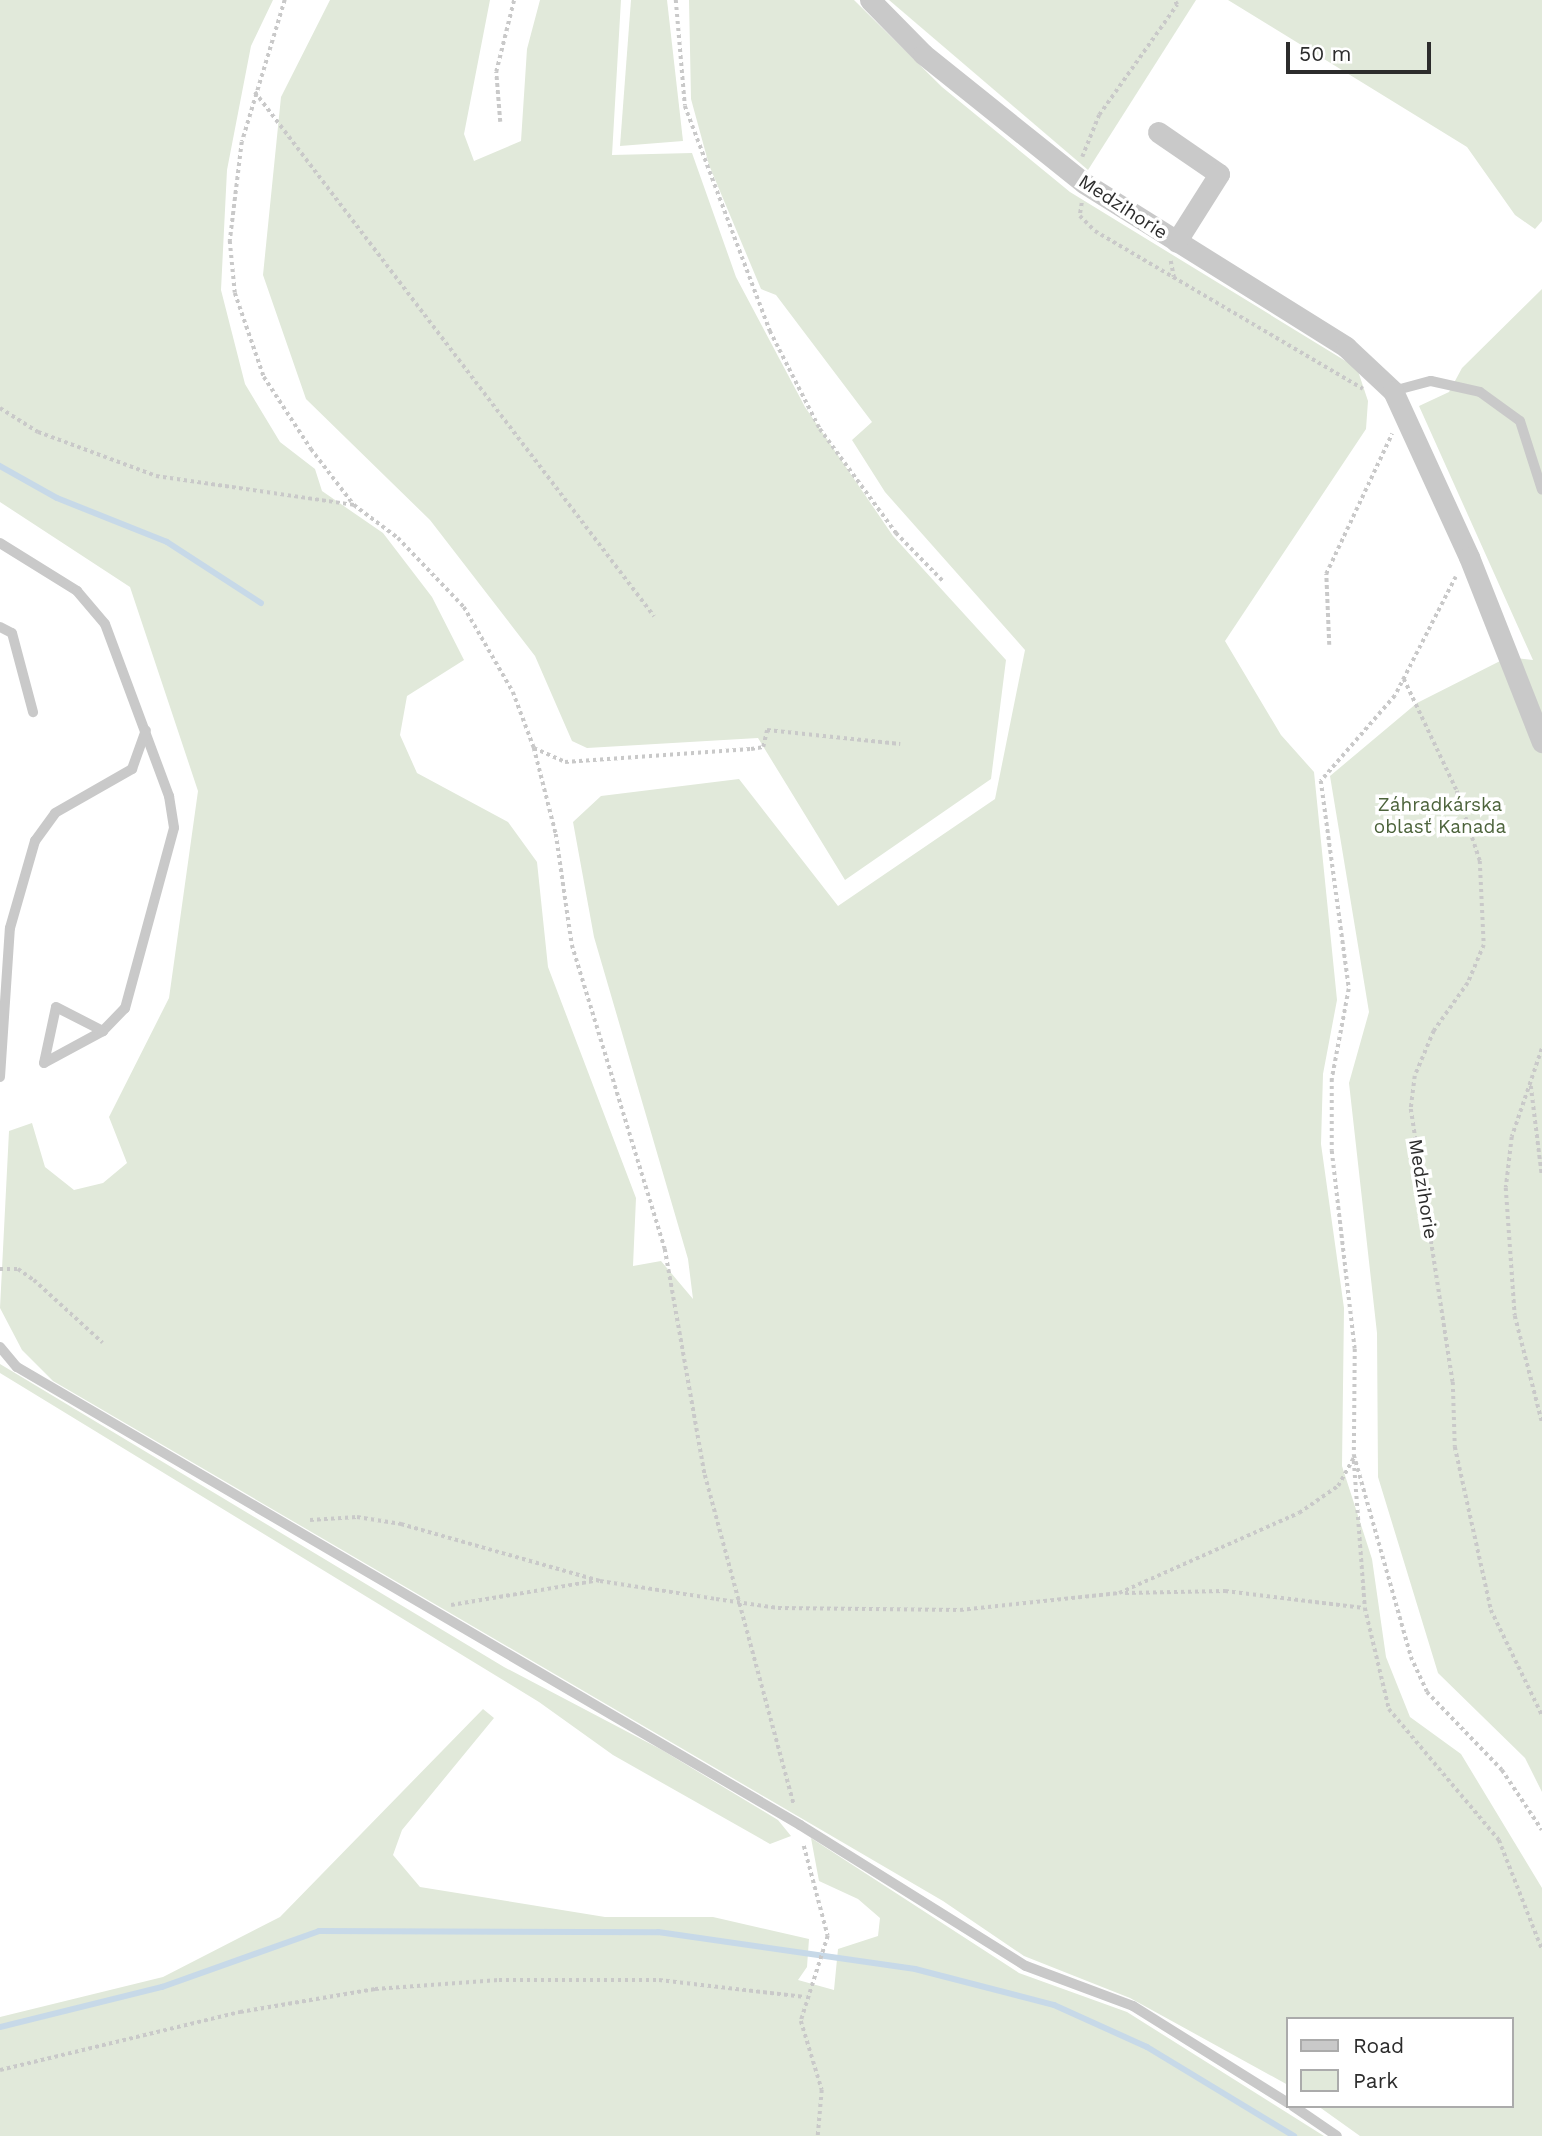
<!DOCTYPE html>
<html>
<head>
<meta charset="utf-8">
<style>
	body { margin:0 }
	#map { position:relative; width:1542px; height:2136px; overflow:hidden; background:#fff; font-family:"Work Sans",sans-serif }
	div>[style] { position:absolute }
	.green>* { inset:0; background:#e1e9da }
	.stream>* { height:6px; margin:-3px; padding:0 3px; transform-origin:3px; border-radius:3px; background:#c7d9e8 }
	.path>* { height:3.5px; margin-top:-1.75px; transform-origin:0; background:repeating-linear-gradient(90deg,#c9c9c9 0 3.5px,transparent 0 7px) }
	.lane>* { height:10px; margin:-5px; padding:0 5px; transform-origin:5px; border-radius:5px; background:#c9c9c9 }
	.street>* { height:21px; margin:-10.5px; padding:0 10.5px; transform-origin:10.5px; border-radius:10.5px; background:#c9c9c9 }
	span { translate:-50% -50%; white-space:nowrap; text-align:center; line-height:1.15; -webkit-text-stroke:7px #fff; paint-order:stroke }
	.street-label { font-size:19px; color:#2c2c2c }
	.park-label { font-size:19px; color:#4d643c }
	.legend { position:absolute; left:1286px; top:2017px; width:228px; height:91px; box-sizing:border-box; background:#fff; border:2px solid #ababab; margin:0; padding:9px 12px; list-style:none; font-size:21px; color:#2c2c2c }
	.legend li { display:flex; align-items:center; gap:14px; height:35px }
	.legend b { width:35px; border:2px solid #ababab }
	.scale { position:absolute; left:1286px; top:42px; width:145px; height:32px; box-sizing:border-box; border:4px solid #2c2c2c; border-top:0; padding-left:9px; font-size:21px; line-height:24px; white-space:nowrap; color:#2c2c2c; -webkit-text-stroke:5px #fff; paint-order:stroke }
</style>
</head>
<body>
<div id="map">
	<div class="green">
		<div style="clip-path:polygon(0 0,273px 0,251px 46px,227px 170px,221px 290px,245px 384px,280px 442px,315px 469px,322px 491px,383px 533px,432px 597px,464px 660px,407px 696px,400px 735px,417px 773px,508px 822px,537px 862px,548px 967px,636px 1198px,633px 1266px,661px 1261px,693px 1299px,688px 1259px,594px 937px,573px 822px,601px 796px,739px 779px,838px 906px,995px 799px,1025px 650px,885px 492px,852px 440px,872px 422px,776px 295px,761px 289px,709px 165px,691px 99px,689px 0,854px 0,942px 87px,1070px 192px,1357px 368px,1368px 401px,1366px 429px,1225px 641px,1281px 735px,1314px 772px,1337px 1000px,1323px 1074px,1321px 1144px,1344px 1308px,1342px 1466px,1372px 1559px,1386px 1657px,1410px 1717px,1461px 1754px,1542px 1888px,1542px 2136px,1360px 2136px,1318px 2106px,1512px 2106px,1512px 2019px,1288px 2019px,1288px 2085px,1130px 1998px,1024px 1956px,943px 1901px,53px 1381px,22px 1350px,0 1308px,9px 1131px,32px 1123px,45px 1167px,74px 1190px,103px 1183px,127px 1163px,109px 1117px,169px 998px,198px 791px,130px 587px,0 502px)"></div>
		<div style="clip-path:polygon(330px 0,490px 0,464px 134px,474px 161px,521px 141px,527px 49px,540px 0,621px 0,612px 155px,692px 153px,736px 277px,805px 407px,893px 536px,1006px 660px,991px 779px,845px 880px,758px 738px,587px 748px,572px 741px,535px 656px,430px 520px,306px 399px,263px 275px,281px 97px)"></div>
		<div style="clip-path:polygon(631px 0,667px 0,683px 141px,620px 146px)"></div>
		<div style="clip-path:polygon(889px 0,1196px 0,1088px 170px)"></div>
		<div style="clip-path:polygon(1228px 0,1542px 0,1542px 221px,1535px 229px,1515px 215px,1467px 147px)"></div>
		<div style="clip-path:polygon(1542px 289px,1542px 1792px,1525px 1758px,1438px 1673px,1378px 1477px,1377px 1333px,1349px 1083px,1369px 1012px,1330px 776px,1417px 703px,1508px 657px,1533px 660px,1419px 406px,1449px 392px,1462px 368px)"></div>
		<div style="clip-path:polygon(0 1364px,504px 1667px,662px 1750px,778px 1820px,791px 1836px,770px 1844px,613px 1755px,539px 1702px,0 1373px)"></div>
		<div style="clip-path:polygon(483px 1709px,494px 1718px,402px 1830px,393px 1855px,420px 1887px,605px 1917px,713px 1917px,809px 1939px,807px 1967px,798px 1980px,834px 1990px,838px 1949px,878px 1936px,880px 1918px,858px 1899px,819px 1881px,811px 1838px,1019px 1973px,1127px 2012px,1324px 2136px,0 2136px,0 2017px,163px 1977px,280px 1917px)"></div>
	</div>
	<div class="stream">
		<div style="left:0;top:466px;width:65px;rotate:29.3deg"></div>
		<div style="left:57px;top:498px;width:118px;rotate:21.8deg"></div>
		<div style="left:167px;top:542px;width:112px;rotate:33deg"></div>
		<div style="left:0;top:2027px;width:167px;rotate:-13.9deg"></div>
		<div style="left:162px;top:1987px;width:167px;rotate:-19.6deg"></div>
		<div style="left:319px;top:1931px;width:339px;rotate:0.2deg"></div>
		<div style="left:658px;top:1932px;width:260px;rotate:8.2deg"></div>
		<div style="left:915px;top:1969px;width:144px;rotate:14.5deg"></div>
		<div style="left:1054px;top:2005px;width:102px;rotate:24.3deg"></div>
		<div style="left:1147px;top:2047px;width:172px;rotate:31.2deg"></div>
	</div>
	<div class="path">
		<div style="left:285px;top:0;width:148px;rotate:106.8deg"></div>
		<div style="left:242px;top:142px;width:100px;rotate:96.9deg"></div>
		<div style="left:230px;top:241px;width:52px;rotate:84.5deg"></div>
		<div style="left:235px;top:293px;width:89px;rotate:71deg"></div>
		<div style="left:264px;top:377px;width:86px;rotate:56.9deg"></div>
		<div style="left:311px;top:449px;width:71px;rotate:52.5deg"></div>
		<div style="left:354px;top:505px;width:55px;rotate:36.9deg"></div>
		<div style="left:398px;top:538px;width:95px;rotate:46.3deg"></div>
		<div style="left:464px;top:607px;width:98px;rotate:60deg"></div>
		<div style="left:513px;top:692px;width:60px;rotate:69.4deg"></div>
		<div style="left:534px;top:748px;width:89px;rotate:75.7deg"></div>
		<div style="left:556px;top:834px;width:112px;rotate:81.8deg"></div>
		<div style="left:572px;top:945px;width:318px;rotate:73deg"></div>
		<div style="left:665px;top:1249px;width:230px;rotate:80deg"></div>
		<div style="left:705px;top:1475px;width:341px;rotate:74.9deg"></div>
		<div style="left:676px;top:0;width:106px;rotate:85.1deg"></div>
		<div style="left:685px;top:106px;width:241px;rotate:69.3deg"></div>
		<div style="left:770px;top:331px;width:110px;rotate:63deg"></div>
		<div style="left:820px;top:429px;width:129px;rotate:53.8deg"></div>
		<div style="left:896px;top:533px;width:67px;rotate:45.6deg"></div>
		<div style="left:255px;top:92px;width:659px;rotate:52.71deg"></div>
		<div style="left:500px;top:122px;width:50px;rotate:-94.6deg"></div>
		<div style="left:496px;top:72px;width:74px;rotate:-76deg"></div>
		<div style="left:1082px;top:157px;width:45px;rotate:-68deg"></div>
		<div style="left:1099px;top:115px;width:135px;rotate:-54.7deg"></div>
		<div style="left:1177px;top:5px;width:6px;rotate:-121deg"></div>
		<div style="left:1082px;top:203px;width:13px;rotate:99deg"></div>
		<div style="left:1080px;top:216px;width:21px;rotate:45deg"></div>
		<div style="left:1095px;top:231px;width:311px;rotate:30.5deg"></div>
		<div style="left:1171px;top:261px;width:16px;rotate:79deg"></div>
		<div style="left:0;top:408px;width:45px;rotate:32.3deg"></div>
		<div style="left:38px;top:432px;width:126px;rotate:20.4deg"></div>
		<div style="left:156px;top:476px;width:200px;rotate:8.3deg"></div>
		<div style="left:1456px;top:577px;width:134px;rotate:117.1deg"></div>
		<div style="left:1395px;top:696px;width:113px;rotate:131deg"></div>
		<div style="left:1321px;top:781px;width:210px;rotate:82.3deg"></div>
		<div style="left:1349px;top:989px;width:92px;rotate:100.7deg"></div>
		<div style="left:1332px;top:1079px;width:72px;rotate:90deg"></div>
		<div style="left:1332px;top:1151px;width:199px;rotate:83.4deg"></div>
		<div style="left:1355px;top:1349px;width:106px;rotate:90.5deg"></div>
		<div style="left:1354px;top:1455px;width:210px;rotate:74.2deg"></div>
		<div style="left:1411px;top:1657px;width:38px;rotate:65deg"></div>
		<div style="left:1427px;top:1692px;width:108px;rotate:46.1deg"></div>
		<div style="left:1502px;top:1770px;width:72px;rotate:56.3deg"></div>
		<div style="left:1329px;top:645px;width:71px;rotate:-92.4deg"></div>
		<div style="left:1326px;top:574px;width:155px;rotate:-64.8deg"></div>
		<div style="left:1404px;top:679px;width:124px;rotate:64.7deg"></div>
		<div style="left:1457px;top:791px;width:74px;rotate:71.8deg"></div>
		<div style="left:1480px;top:861px;width:84px;rotate:87.3deg"></div>
		<div style="left:1484px;top:945px;width:41px;rotate:112.8deg"></div>
		<div style="left:1468px;top:983px;width:59px;rotate:125.3deg"></div>
		<div style="left:1434px;top:1031px;width:49px;rotate:112.9deg"></div>
		<div style="left:1415px;top:1076px;width:33px;rotate:97deg"></div>
		<div style="left:1411px;top:1109px;width:276px;rotate:81.3deg"></div>
		<div style="left:1453px;top:1382px;width:65px;rotate:88.2deg"></div>
		<div style="left:1455px;top:1447px;width:167px;rotate:77.5deg"></div>
		<div style="left:1491px;top:1610px;width:117px;rotate:64.1deg"></div>
		<div style="left:534px;top:748px;width:34px;rotate:24deg"></div>
		<div style="left:565px;top:762px;width:186px;rotate:-4deg"></div>
		<div style="left:751px;top:749px;width:12px;rotate:-9deg"></div>
		<div style="left:763px;top:747px;width:17px;rotate:-77deg"></div>
		<div style="left:767px;top:730px;width:134px;rotate:6deg"></div>
		<div style="left:1542px;top:1049px;width:93px;rotate:108.8deg"></div>
		<div style="left:1512px;top:1137px;width:51px;rotate:96.7deg"></div>
		<div style="left:1506px;top:1188px;width:128px;rotate:86deg"></div>
		<div style="left:1515px;top:1316px;width:109px;rotate:75.7deg"></div>
		<div style="left:1531px;top:1086px;width:90px;rotate:83deg"></div>
		<div style="left:0;top:1269px;width:18px"></div>
		<div style="left:18px;top:1269px;width:19px;rotate:35deg"></div>
		<div style="left:34px;top:1280px;width:93px;rotate:42.4deg"></div>
		<div style="left:1354px;top:1461px;width:147px;rotate:85.7deg"></div>
		<div style="left:1365px;top:1608px;width:104px;rotate:76.6deg"></div>
		<div style="left:1389px;top:1709px;width:171px;rotate:50deg"></div>
		<div style="left:1499px;top:1840px;width:117px;rotate:68.5deg"></div>
		<div style="left:310px;top:1520px;width:47px;rotate:-3.7deg"></div>
		<div style="left:357px;top:1517px;width:45px;rotate:9deg"></div>
		<div style="left:401px;top:1524px;width:207px;rotate:16deg"></div>
		<div style="left:600px;top:1581px;width:117px;rotate:8.8deg"></div>
		<div style="left:716px;top:1599px;width:63px;rotate:8.3deg"></div>
		<div style="left:778px;top:1608px;width:182px;rotate:0.6deg"></div>
		<div style="left:960px;top:1610px;width:160px;rotate:-6.1deg"></div>
		<div style="left:1119px;top:1593px;width:197px;rotate:-24deg"></div>
		<div style="left:1299px;top:1513px;width:47px;rotate:-34.7deg"></div>
		<div style="left:1338px;top:1486px;width:33px;rotate:-61deg"></div>
		<div style="left:1125px;top:1593px;width:100px;rotate:-1.1deg"></div>
		<div style="left:1225px;top:1591px;width:140px;rotate:7deg"></div>
		<div style="left:451px;top:1605px;width:146px;rotate:-9.5deg"></div>
		<div style="left:804px;top:1846px;width:93px;rotate:75.1deg"></div>
		<div style="left:828px;top:1936px;width:89px;rotate:107.6deg"></div>
		<div style="left:801px;top:2021px;width:72px;rotate:73.1deg"></div>
		<div style="left:822px;top:2090px;width:46px;rotate:95deg"></div>
		<div style="left:0;top:2070px;width:247px;rotate:-13.6deg"></div>
		<div style="left:240px;top:2012px;width:137px;rotate:-9.7deg"></div>
		<div style="left:375px;top:1989px;width:124px;rotate:-4.2deg"></div>
		<div style="left:499px;top:1980px;width:160px"></div>
		<div style="left:659px;top:1980px;width:147px;rotate:6.6deg"></div>
	</div>
	<div class="lane">
		<div style="left:1393px;top:391px;width:39px;rotate:-15deg"></div>
		<div style="left:1431px;top:381px;width:50px;rotate:12.7deg"></div>
		<div style="left:1480px;top:392px;width:49px;rotate:35.9deg"></div>
		<div style="left:1520px;top:421px;width:72px;rotate:72.3deg"></div>
		<div style="left:0;top:543px;width:91px;rotate:31.9deg"></div>
		<div style="left:77px;top:591px;width:43px;rotate:49.7deg"></div>
		<div style="left:105px;top:624px;width:184px;rotate:69.6deg"></div>
		<div style="left:169px;top:796px;width:32px;rotate:81deg"></div>
		<div style="left:174px;top:828px;width:187px;rotate:105.2deg"></div>
		<div style="left:125px;top:1008px;width:32px;rotate:134deg"></div>
		<div style="left:103px;top:1031px;width:67px;rotate:151.5deg"></div>
		<div style="left:44px;top:1063px;width:57px;rotate:-77.9deg"></div>
		<div style="left:56px;top:1007px;width:53px;rotate:27.1deg"></div>
		<div style="left:0;top:627px;width:13px;rotate:27deg"></div>
		<div style="left:12px;top:633px;width:82px;rotate:75.1deg"></div>
		<div style="left:0;top:1077px;width:149px;rotate:-86.2deg"></div>
		<div style="left:10px;top:928px;width:91px;rotate:-74deg"></div>
		<div style="left:35px;top:841px;width:34px;rotate:-54deg"></div>
		<div style="left:55px;top:813px;width:89px;rotate:-29.7deg"></div>
		<div style="left:132px;top:769px;width:41px;rotate:-70.3deg"></div>
		<div style="left:0;top:1347px;width:26px;rotate:50deg"></div>
		<div style="left:17px;top:1367px;width:907px;rotate:30.32deg"></div>
		<div style="left:800px;top:1825px;width:266px;rotate:32deg"></div>
		<div style="left:1026px;top:1966px;width:114px;rotate:20.5deg"></div>
		<div style="left:1133px;top:2006px;width:183px;rotate:32deg"></div>
		<div style="left:1293px;top:2106px;width:53px;rotate:34.3deg"></div>
	</div>
	<div class="street">
		<div style="left:870px;top:0;width:76px;rotate:45.5deg"></div>
		<div style="left:923px;top:54px;width:206px;rotate:38.7deg"></div>
		<div style="left:1084px;top:183px;width:309px;rotate:32deg"></div>
		<div style="left:1346px;top:347px;width:64px;rotate:43.1deg"></div>
		<div style="left:1393px;top:391px;width:183px;rotate:65.4deg"></div>
		<div style="left:1469px;top:557px;width:199px;rotate:68.5deg"></div>
		<div style="left:1158px;top:132px;width:74px;rotate:34.5deg"></div>
		<div style="left:1219px;top:174px;width:80px;rotate:122.3deg"></div>
	</div>
	<div class="street-label">
		<span style="left:1123px;top:207px;rotate:33deg">Medzihorie</span>
		<span style="left:1423px;top:1189px;rotate:81deg">Medzihorie</span>
	</div>
	<div class="park-label">
		<span style="left:1440px;top:816px">Záhradkárska<br>oblasť Kanada</span>
	</div>
	<ul class="legend">
	<li><b style="height:9px;background:#c9c9c9"></b>Road</li>
	<li><b style="height:19px;background:#e1e9da"></b>Park</li>
	</ul>
	<div class="scale">50 m</div>
</div>
</body>
</html>
